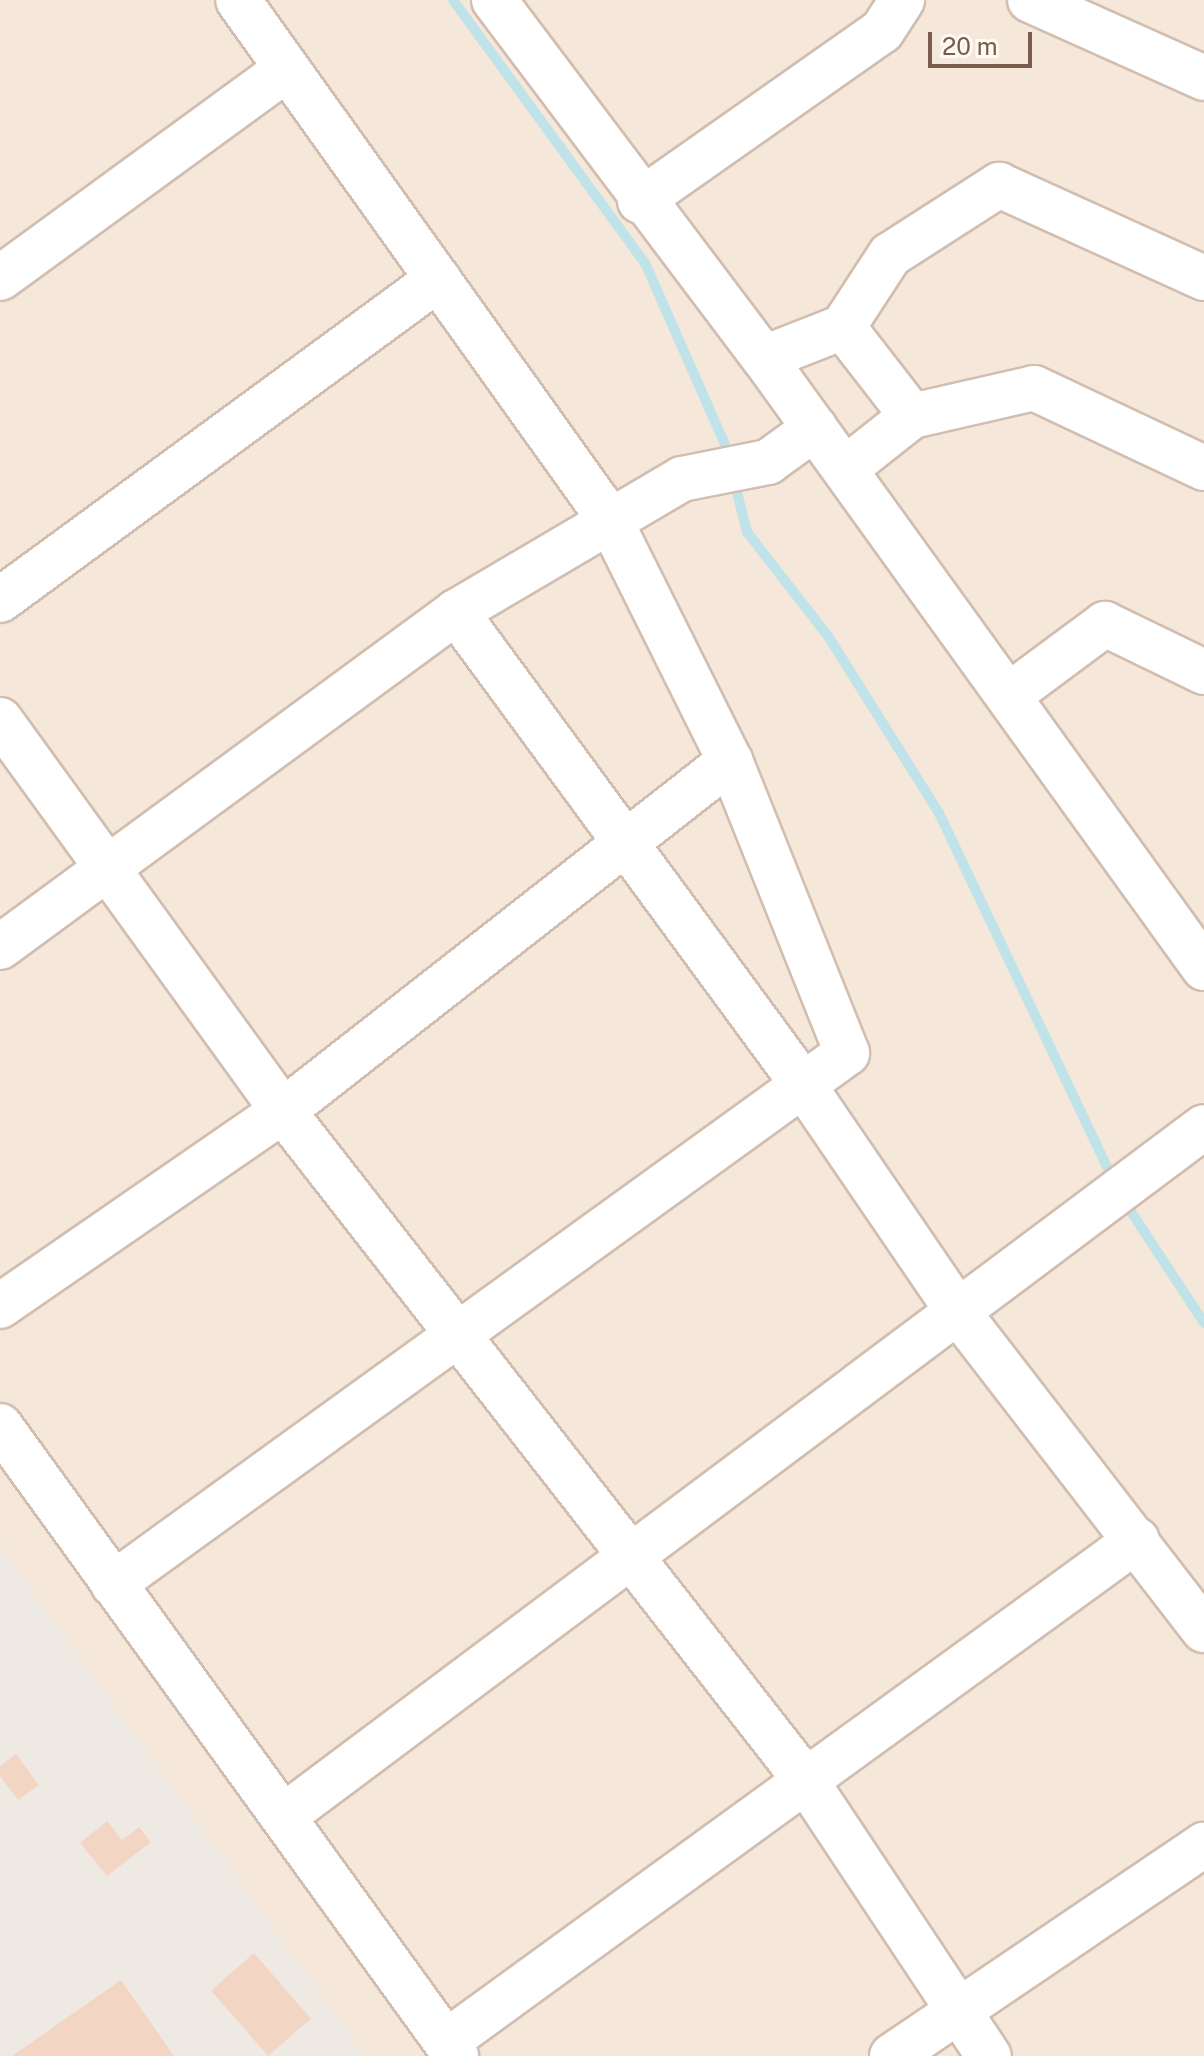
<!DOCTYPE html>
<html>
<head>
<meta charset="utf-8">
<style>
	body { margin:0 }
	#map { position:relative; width:1204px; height:2056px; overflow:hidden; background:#fdf6ec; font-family:"Public Sans",sans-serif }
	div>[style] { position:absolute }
	.residential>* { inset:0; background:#f5e8da; transform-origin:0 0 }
	.industrial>* { inset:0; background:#efe9e4 }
	.stream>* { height:10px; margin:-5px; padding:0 5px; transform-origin:5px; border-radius:5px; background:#bfe3e8 }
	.building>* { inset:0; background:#f3d5c3; transform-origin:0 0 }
	.roads { filter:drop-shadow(2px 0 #d1beb0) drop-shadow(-2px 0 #d1beb0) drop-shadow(0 2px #d1beb0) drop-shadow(0 -2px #d1beb0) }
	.minor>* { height:44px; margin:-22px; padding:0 22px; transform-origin:22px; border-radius:22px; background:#fff }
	span { translate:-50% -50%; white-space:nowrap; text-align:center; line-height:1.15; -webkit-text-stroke:6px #fffaf3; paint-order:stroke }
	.scale { position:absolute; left:928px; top:32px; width:104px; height:36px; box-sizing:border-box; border:4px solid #7a5c4d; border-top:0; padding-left:10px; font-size:24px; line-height:28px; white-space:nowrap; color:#7a5c4d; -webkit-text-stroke:6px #fffaf3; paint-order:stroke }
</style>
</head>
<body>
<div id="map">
	<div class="residential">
		<div style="left:0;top:0;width:1204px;height:2056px"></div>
	</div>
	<div class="industrial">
		<div style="clip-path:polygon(0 1547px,365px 2056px,0 2056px)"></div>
	</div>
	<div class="stream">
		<div style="left:453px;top:0;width:326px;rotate:53.9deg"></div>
		<div style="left:645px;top:263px;width:215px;rotate:66.2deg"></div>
		<div style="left:734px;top:480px;width:54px;rotate:76deg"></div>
		<div style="left:747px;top:532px;width:132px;rotate:52.1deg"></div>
		<div style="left:828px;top:636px;width:209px;rotate:57.9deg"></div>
		<div style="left:939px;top:813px;width:410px;rotate:64.6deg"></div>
		<div style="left:1124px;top:1201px;width:146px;rotate:56.7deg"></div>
	</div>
	<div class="building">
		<div style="clip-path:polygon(16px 1754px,39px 1785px,18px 1800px,0 1776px,0 1766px)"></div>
		<div style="clip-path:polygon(107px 1821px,122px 1840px,139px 1827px,151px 1842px,107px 1876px,80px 1843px)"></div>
		<div style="left:254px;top:1953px;width:87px;height:57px;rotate:49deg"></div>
		<div style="clip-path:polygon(121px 1980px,174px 2056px,12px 2056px)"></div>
	</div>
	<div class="roads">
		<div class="minor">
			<div style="left:494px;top:0;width:448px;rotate:53deg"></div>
			<div style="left:764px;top:358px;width:752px;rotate:54.2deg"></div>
			<div style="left:1030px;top:0;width:191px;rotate:24.1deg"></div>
			<div style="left:640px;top:201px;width:296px;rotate:-35.1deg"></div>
			<div style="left:882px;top:31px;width:37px;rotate:-57deg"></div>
			<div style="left:0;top:278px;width:355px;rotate:-36.1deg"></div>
			<div style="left:843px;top:327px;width:86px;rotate:-56.9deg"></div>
			<div style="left:890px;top:255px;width:130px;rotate:-32.7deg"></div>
			<div style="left:999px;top:185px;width:225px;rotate:24.4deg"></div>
			<div style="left:764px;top:358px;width:85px;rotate:-21.4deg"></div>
			<div style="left:843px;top:327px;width:113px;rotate:52.2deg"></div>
			<div style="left:845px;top:469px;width:85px;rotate:-38.3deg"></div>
			<div style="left:912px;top:416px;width:125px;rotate:-12.9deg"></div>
			<div style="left:1034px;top:388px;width:188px;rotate:25.2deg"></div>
			<div style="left:0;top:600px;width:543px;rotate:-36.24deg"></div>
			<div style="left:456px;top:612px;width:588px;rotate:53.71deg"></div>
			<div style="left:804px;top:1086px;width:273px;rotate:55.7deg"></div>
			<div style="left:958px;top:1312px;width:402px;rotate:52.3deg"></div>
			<div style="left:1008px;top:696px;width:121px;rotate:-36.6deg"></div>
			<div style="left:1105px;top:624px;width:110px;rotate:25.9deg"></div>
			<div style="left:0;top:720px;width:483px;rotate:54.1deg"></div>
			<div style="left:283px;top:1111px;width:846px;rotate:52.01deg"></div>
			<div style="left:804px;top:1778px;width:334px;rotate:56.4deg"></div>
			<div style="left:0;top:947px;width:566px;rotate:-36.3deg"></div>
			<div style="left:456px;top:612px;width:262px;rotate:-30.5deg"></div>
			<div style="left:682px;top:479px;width:88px;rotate:-11.2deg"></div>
			<div style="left:768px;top:462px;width:58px;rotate:-35.9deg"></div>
			<div style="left:0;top:1306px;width:344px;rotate:-34.6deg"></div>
			<div style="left:283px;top:1111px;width:568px;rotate:-38.06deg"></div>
			<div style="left:0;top:1426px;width:778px;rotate:54.1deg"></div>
			<div style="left:113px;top:1584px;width:906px;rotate:-35.88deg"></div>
			<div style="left:847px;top:1053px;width:315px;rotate:-111.8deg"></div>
			<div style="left:730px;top:761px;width:269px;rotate:-116.5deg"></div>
			<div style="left:610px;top:520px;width:639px;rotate:-125.58deg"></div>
			<div style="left:284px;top:1816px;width:1149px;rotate:-36.83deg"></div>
			<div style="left:446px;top:2042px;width:854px;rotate:-36deg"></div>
			<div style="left:892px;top:2056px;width:377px;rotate:-34.1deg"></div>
		</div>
	</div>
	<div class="scale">20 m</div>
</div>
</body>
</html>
